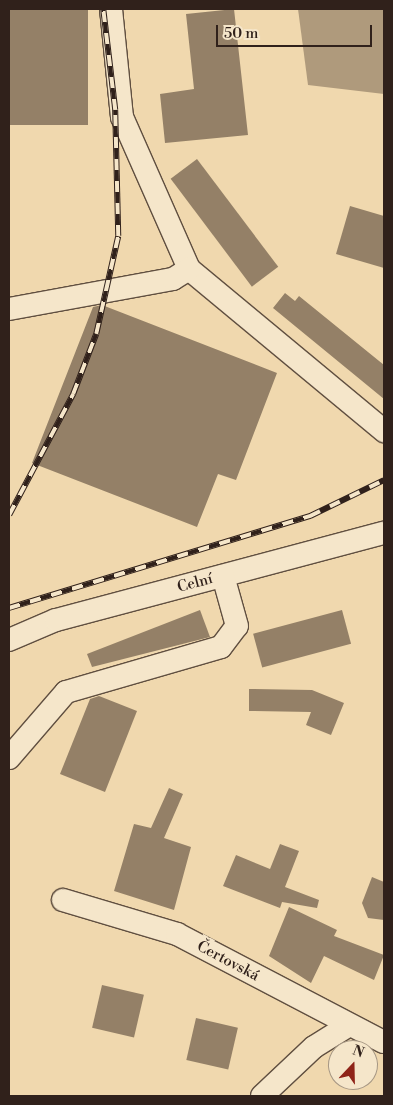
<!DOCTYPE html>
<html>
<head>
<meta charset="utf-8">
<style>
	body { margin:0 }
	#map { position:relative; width:393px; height:1105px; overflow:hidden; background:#f0d8ae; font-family:"Libre Bodoni",serif }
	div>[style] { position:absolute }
	.water>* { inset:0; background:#af9a7c }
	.building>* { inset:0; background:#948067; transform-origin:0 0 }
	.roads { filter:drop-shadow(1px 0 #604f40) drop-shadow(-1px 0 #604f40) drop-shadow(0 1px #604f40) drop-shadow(0 -1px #604f40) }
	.minor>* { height:22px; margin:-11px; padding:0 11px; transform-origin:11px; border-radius:11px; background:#f5e6ca }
	.rail>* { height:5.5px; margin-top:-2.75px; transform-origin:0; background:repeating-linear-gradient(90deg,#f5e6ca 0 11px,#30211b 0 22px); box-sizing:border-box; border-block:1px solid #30211b }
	span { translate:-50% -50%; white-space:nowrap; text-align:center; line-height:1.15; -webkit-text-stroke:4px #f5e6ca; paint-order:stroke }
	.street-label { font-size:15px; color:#30211b }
	.frame { position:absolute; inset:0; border:10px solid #30211b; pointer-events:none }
	.north { position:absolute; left:328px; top:1040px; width:50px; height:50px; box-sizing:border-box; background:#f5e6ca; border:1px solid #a69784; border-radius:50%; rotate:21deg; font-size:14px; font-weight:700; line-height:20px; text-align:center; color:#30211b }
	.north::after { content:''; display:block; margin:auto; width:18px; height:22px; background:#8f2418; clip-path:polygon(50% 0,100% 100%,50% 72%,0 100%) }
	.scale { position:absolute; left:216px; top:25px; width:156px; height:22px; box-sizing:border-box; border:2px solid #30211b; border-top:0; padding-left:6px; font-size:15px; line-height:18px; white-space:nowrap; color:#30211b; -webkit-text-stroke:4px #f5e6ca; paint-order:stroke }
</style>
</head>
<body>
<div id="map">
	<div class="water">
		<div style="clip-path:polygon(298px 9px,384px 9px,384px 94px,308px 85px)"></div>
	</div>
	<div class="building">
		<div style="left:9px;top:9px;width:79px;height:116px"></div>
		<div style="clip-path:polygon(234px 9px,248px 135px,165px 143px,160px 94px,194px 89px,186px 14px)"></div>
		<div style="left:197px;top:159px;width:135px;height:33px;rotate:53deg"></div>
		<div style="clip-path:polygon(350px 206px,384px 216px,384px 268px,336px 254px)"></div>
		<div style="clip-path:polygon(285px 293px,295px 301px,299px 296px,384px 365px,384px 399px,273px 308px)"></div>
		<div style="clip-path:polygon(102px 305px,277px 373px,236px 480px,218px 474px,197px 527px,32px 463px,93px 307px)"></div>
		<div style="clip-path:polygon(200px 610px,210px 637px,92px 667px,87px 654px)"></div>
		<div style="left:342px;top:610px;width:35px;height:92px;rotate:75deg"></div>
		<div style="clip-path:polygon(249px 689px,312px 690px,344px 703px,331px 735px,306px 725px,311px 712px,249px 711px)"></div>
		<div style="clip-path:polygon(99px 696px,137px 711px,105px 792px,60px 774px,90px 699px)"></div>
		<div style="clip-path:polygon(169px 788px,183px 794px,164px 838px,191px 847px,174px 910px,114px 891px,134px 824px,151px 828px)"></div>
		<div style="clip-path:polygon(280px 844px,299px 851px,285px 887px,319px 900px,317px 908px,282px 902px,280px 908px,223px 886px,236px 855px,270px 869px)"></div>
		<div style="clip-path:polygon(372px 877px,384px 882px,384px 920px,368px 918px,362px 903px)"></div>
		<div style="clip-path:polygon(289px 907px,337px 930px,334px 936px,384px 955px,374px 980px,324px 956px,311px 983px,269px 956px)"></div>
		<div style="left:102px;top:985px;width:43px;height:44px;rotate:13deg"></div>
		<div style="left:196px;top:1018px;width:43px;height:43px;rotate:13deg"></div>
	</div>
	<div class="roads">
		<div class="minor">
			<div style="left:111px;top:9px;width:109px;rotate:84.2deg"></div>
			<div style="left:122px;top:117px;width:166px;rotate:66.2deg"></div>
			<div style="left:189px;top:269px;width:254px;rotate:39.7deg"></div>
			<div style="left:9px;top:309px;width:167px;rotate:-10.4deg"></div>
			<div style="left:173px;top:279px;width:19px;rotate:-32deg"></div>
			<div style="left:9px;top:640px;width:51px;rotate:-23.1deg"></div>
			<div style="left:56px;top:620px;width:339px;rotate:-14.9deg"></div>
			<div style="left:9px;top:758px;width:87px;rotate:-49.2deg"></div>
			<div style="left:66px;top:692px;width:161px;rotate:-16.2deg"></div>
			<div style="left:221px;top:647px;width:26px;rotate:-53deg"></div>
			<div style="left:237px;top:626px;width:52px;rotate:-105.6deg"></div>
			<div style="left:63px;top:900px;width:119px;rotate:16.6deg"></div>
			<div style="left:177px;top:934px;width:233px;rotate:27.6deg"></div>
			<div style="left:262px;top:1096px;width:71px;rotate:-43.3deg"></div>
			<div style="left:314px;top:1047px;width:40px;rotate:-32deg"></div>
		</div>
	</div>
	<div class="rail">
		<div style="left:9px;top:515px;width:137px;rotate:-62.1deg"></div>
		<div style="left:73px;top:394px;width:64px;rotate:-69deg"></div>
		<div style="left:96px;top:334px;width:100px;rotate:-77.3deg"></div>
		<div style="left:118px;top:236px;width:126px;rotate:-91.4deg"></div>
		<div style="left:115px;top:110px;width:102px;rotate:-96.8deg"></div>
		<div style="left:9px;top:608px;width:315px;rotate:-17deg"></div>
		<div style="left:310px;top:516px;width:82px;rotate:-25.9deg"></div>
	</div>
	<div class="street-label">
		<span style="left:195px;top:583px;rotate:-15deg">Celní</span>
		<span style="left:228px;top:961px;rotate:28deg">Čertovská</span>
	</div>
	<div class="frame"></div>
	<div class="north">N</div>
	<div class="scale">50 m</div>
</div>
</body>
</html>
